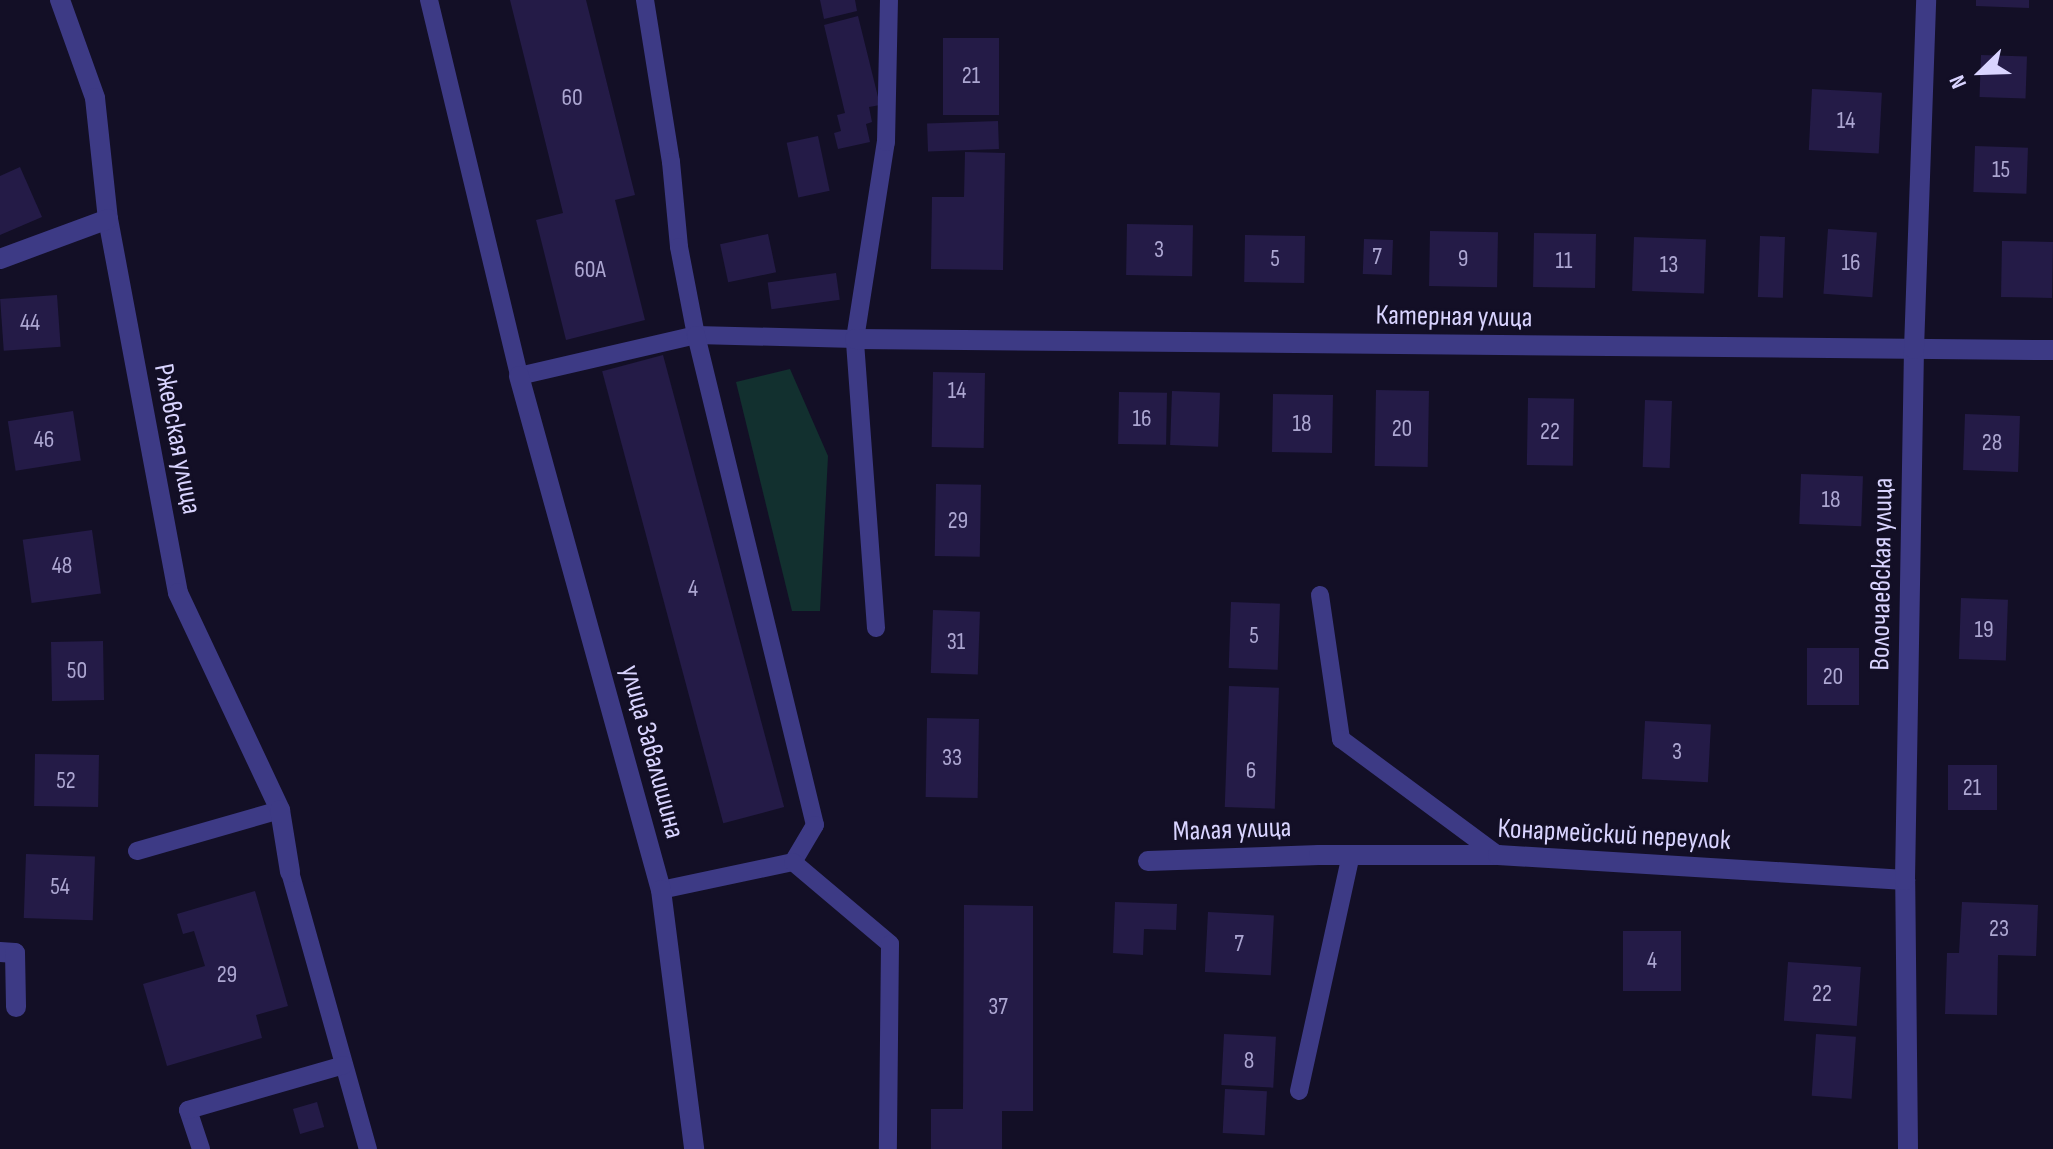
<!DOCTYPE html>
<html>
<head>
<meta charset="utf-8">
<style>
	body { margin:0 }
	#map { position:relative; width:2053px; height:1149px; overflow:hidden; background:#130f26; font-family:"Sofia Sans Condensed",sans-serif }
	div>[style] { position:absolute }
	.green>* { inset:0; background:#12302f }
	.building>* { inset:0; background:#241b47; transform-origin:0 0 }
	.lane>* { height:18px; margin:-9px; padding:0 9px; transform-origin:9px; border-radius:9px; background:#3d3a85 }
	.street>* { height:20px; margin:-10px; padding:0 10px; transform-origin:10px; border-radius:10px; background:#3d3a85 }
	span { translate:-50% -50%; white-space:nowrap; text-align:center; line-height:1.15; -webkit-text-stroke:6px #130f26; paint-order:stroke }
	.number-label { font-size:24px; color:#aca6d1 }
	.number-label span { -webkit-text-stroke-width:0 }
	.street-label { font-size:28px; color:#d9d4ff }
	.north { position:absolute; left:1941px; top:32px; width:80px; height:80px; -webkit-text-stroke:6px #130f26; paint-order:stroke; rotate:247deg; font-size:22px; font-weight:700; line-height:32px; text-align:center; color:#d9d4ff }
	.north::after { content:''; display:block; margin:auto; width:28px; height:36px; background:#d9d4ff; clip-path:polygon(50% 0,100% 100%,50% 72%,0 100%) }
</style>
</head>
<body>
<div id="map">
	<div class="green">
		<div style="clip-path:polygon(790px 369px,828px 456px,820px 611px,792px 611px,736px 382px)"></div>
	</div>
	<div class="building">
		<div style="clip-path:polygon(510px 0,586px 0,635px 195px,615px 200px,645px 320px,566px 340px,536px 220px,563px 213px)"></div>
		<div style="clip-path:polygon(820px 0,855px 0,857px 11px,824px 19px)"></div>
		<div style="clip-path:polygon(1976px 0,2029px 0,2029px 8px,1976px 6px)"></div>
		<div style="clip-path:polygon(858px 16px,880px 105px,869px 107px,872px 122px,866px 124px,870px 142px,838px 149px,834px 133px,841px 131px,837px 115px,845px 113px,824px 25px)"></div>
		<div style="left:943px;top:38px;width:56px;height:77px"></div>
		<div style="left:1981px;top:55px;width:46px;height:42px;rotate:2deg"></div>
		<div style="left:1812px;top:89px;width:70px;height:61px;rotate:3deg"></div>
		<div style="left:998px;top:121px;width:28px;height:71px;rotate:88deg"></div>
		<div style="left:818px;top:136px;width:56px;height:32px;rotate:78deg"></div>
		<div style="left:1975px;top:146px;width:53px;height:46px;rotate:2deg"></div>
		<div style="clip-path:polygon(965px 152px,1005px 153px,1003px 270px,931px 269px,932px 197px,964px 197px)"></div>
		<div style="clip-path:polygon(20px 167px,42px 217px,0 235px,0 176px)"></div>
		<div style="left:1127px;top:224px;width:66px;height:51px;rotate:1deg"></div>
		<div style="left:1828px;top:229px;width:49px;height:65px;rotate:4deg"></div>
		<div style="left:1430px;top:231px;width:68px;height:55px;rotate:1deg"></div>
		<div style="left:1534px;top:233px;width:62px;height:54px;rotate:1deg"></div>
		<div style="left:768px;top:234px;width:39px;height:49px;rotate:78deg"></div>
		<div style="left:1245px;top:235px;width:60px;height:47px;rotate:1deg"></div>
		<div style="left:1760px;top:236px;width:25px;height:61px;rotate:2deg"></div>
		<div style="left:1634px;top:237px;width:72px;height:54px;rotate:2deg"></div>
		<div style="left:1364px;top:239px;width:29px;height:35px;rotate:2deg"></div>
		<div style="left:2002px;top:241px;width:51px;height:56px;rotate:1deg"></div>
		<div style="left:836px;top:273px;width:27px;height:69px;rotate:82deg"></div>
		<div style="left:57px;top:295px;width:52px;height:57px;rotate:86deg"></div>
		<div style="left:663px;top:355px;width:468px;height:63px;rotate:75deg"></div>
		<div style="left:933px;top:372px;width:52px;height:75px;rotate:1deg"></div>
		<div style="left:1376px;top:390px;width:53px;height:76px;rotate:1deg"></div>
		<div style="left:1172px;top:391px;width:48px;height:54px;rotate:2deg"></div>
		<div style="left:1119px;top:392px;width:48px;height:52px;rotate:1deg"></div>
		<div style="left:1273px;top:394px;width:60px;height:58px;rotate:1deg"></div>
		<div style="left:1528px;top:398px;width:46px;height:67px;rotate:1deg"></div>
		<div style="left:1645px;top:400px;width:27px;height:67px;rotate:2deg"></div>
		<div style="left:73px;top:411px;width:50px;height:66px;rotate:81deg"></div>
		<div style="left:1965px;top:414px;width:55px;height:56px;rotate:2deg"></div>
		<div style="left:1801px;top:474px;width:62px;height:50px;rotate:2deg"></div>
		<div style="left:936px;top:484px;width:45px;height:72px;rotate:1deg"></div>
		<div style="left:92px;top:530px;width:64px;height:70px;rotate:82deg"></div>
		<div style="left:1961px;top:598px;width:47px;height:61px;rotate:2deg"></div>
		<div style="left:1231px;top:602px;width:49px;height:66px;rotate:2deg"></div>
		<div style="left:933px;top:610px;width:47px;height:63px;rotate:2deg"></div>
		<div style="left:103px;top:641px;width:59px;height:52px;rotate:89deg"></div>
		<div style="left:1807px;top:648px;width:52px;height:57px"></div>
		<div style="left:1229px;top:686px;width:50px;height:121px;rotate:2deg"></div>
		<div style="left:927px;top:718px;width:52px;height:79px;rotate:1deg"></div>
		<div style="left:1645px;top:721px;width:66px;height:58px;rotate:3deg"></div>
		<div style="left:35px;top:754px;width:64px;height:52px;rotate:1deg"></div>
		<div style="left:1948px;top:765px;width:49px;height:45px"></div>
		<div style="left:26px;top:854px;width:69px;height:64px;rotate:2deg"></div>
		<div style="clip-path:polygon(255px 891px,288px 1006px,256px 1015px,262px 1038px,167px 1066px,143px 984px,205px 966px,194px 931px,183px 934px,177px 914px)"></div>
		<div style="clip-path:polygon(1115px 902px,1177px 904px,1176px 930px,1144px 929px,1143px 955px,1113px 953px)"></div>
		<div style="clip-path:polygon(1962px 902px,2038px 905px,2036px 956px,1998px 955px,1997px 1015px,1945px 1014px,1947px 953px,1959px 953px)"></div>
		<div style="clip-path:polygon(964px 905px,1033px 906px,1033px 1111px,1002px 1111px,1002px 1149px,931px 1149px,931px 1109px,963px 1109px)"></div>
		<div style="left:1208px;top:912px;width:66px;height:60px;rotate:3deg"></div>
		<div style="left:1623px;top:931px;width:58px;height:60px"></div>
		<div style="left:1788px;top:962px;width:73px;height:59px;rotate:4deg"></div>
		<div style="left:1224px;top:1034px;width:52px;height:51px;rotate:3deg"></div>
		<div style="left:1816px;top:1034px;width:40px;height:62px;rotate:4deg"></div>
		<div style="left:1225px;top:1089px;width:42px;height:44px;rotate:3deg"></div>
		<div style="left:317px;top:1102px;width:26px;height:25px;rotate:74deg"></div>
	</div>
	<div class="lane">
		<div style="left:429px;top:0;width:387px;rotate:76.5deg"></div>
		<div style="left:519px;top:376px;width:182px;rotate:-13deg"></div>
		<div style="left:696px;top:335px;width:159px;rotate:1.4deg"></div>
		<div style="left:645px;top:0;width:164px;rotate:80.9deg"></div>
		<div style="left:671px;top:162px;width:85px;rotate:84.6deg"></div>
		<div style="left:679px;top:247px;width:90px;rotate:79.1deg"></div>
		<div style="left:696px;top:335px;width:504px;rotate:76.35deg"></div>
		<div style="left:815px;top:825px;width:43px;rotate:120.7deg"></div>
		<div style="left:793px;top:862px;width:135px;rotate:168deg"></div>
		<div style="left:1320px;top:595px;width:146px;rotate:81.7deg"></div>
		<div style="left:1341px;top:739px;width:195px;rotate:36.5deg"></div>
		<div style="left:876px;top:628px;width:290px;rotate:-94.2deg"></div>
		<div style="left:855px;top:339px;width:199px;rotate:-81.1deg"></div>
		<div style="left:886px;top:142px;width:142px;rotate:-88.8deg"></div>
		<div style="left:137px;top:851px;width:149px;rotate:-16deg"></div>
		<div style="left:793px;top:862px;width:127px;rotate:40.2deg"></div>
		<div style="left:890px;top:944px;width:205px;rotate:90.6deg"></div>
		<div style="left:290px;top:872px;width:288px;rotate:74.3deg"></div>
		<div style="left:1299px;top:1091px;width:242px;rotate:-77.6deg"></div>
		<div style="left:201px;top:1149px;width:41px;rotate:-108.4deg"></div>
		<div style="left:188px;top:1110px;width:162px;rotate:-16.1deg"></div>
	</div>
	<div class="street">
		<div style="left:60px;top:0;width:104px;rotate:70.3deg"></div>
		<div style="left:95px;top:98px;width:122px;rotate:83.9deg"></div>
		<div style="left:108px;top:219px;width:380px;rotate:79.4deg"></div>
		<div style="left:178px;top:593px;width:240px;rotate:64.8deg"></div>
		<div style="left:280px;top:810px;width:63px;rotate:80.8deg"></div>
		<div style="left:0;top:259px;width:115px;rotate:-20.3deg"></div>
		<div style="left:855px;top:339px;width:1198px;rotate:0.53deg"></div>
		<div style="left:519px;top:376px;width:533px;rotate:74.56deg"></div>
		<div style="left:661px;top:890px;width:261px;rotate:82.7deg"></div>
		<div style="left:1148px;top:861px;width:171px;rotate:-2deg"></div>
		<div style="left:1319px;top:855px;width:179px"></div>
		<div style="left:1498px;top:855px;width:408px;rotate:3.5deg"></div>
		<div style="left:0;top:952px;width:15px;rotate:4deg"></div>
		<div style="left:15px;top:953px;width:54px;rotate:88.9deg"></div>
		<div style="left:1908px;top:1149px;width:269px;rotate:-90.6deg"></div>
		<div style="left:1905px;top:880px;width:531px;rotate:-89.03deg"></div>
		<div style="left:1914px;top:349px;width:349px;rotate:-88deg"></div>
	</div>
	<div class="number-label">
		<span style="left:971px;top:76px">21</span>
		<span style="left:572px;top:98px">60</span>
		<span style="left:1846px;top:121px">14</span>
		<span style="left:2001px;top:170px">15</span>
		<span style="left:1159px;top:250px">3</span>
		<span style="left:1377px;top:257px">7</span>
		<span style="left:1275px;top:259px">5</span>
		<span style="left:1463px;top:259px">9</span>
		<span style="left:1564px;top:261px">11</span>
		<span style="left:1851px;top:263px">16</span>
		<span style="left:1669px;top:265px">13</span>
		<span style="left:590px;top:270px">60А</span>
		<span style="left:30px;top:323px">44</span>
		<span style="left:957px;top:391px">14</span>
		<span style="left:1142px;top:419px">16</span>
		<span style="left:1302px;top:424px">18</span>
		<span style="left:1402px;top:429px">20</span>
		<span style="left:1550px;top:432px">22</span>
		<span style="left:44px;top:440px">46</span>
		<span style="left:1992px;top:443px">28</span>
		<span style="left:1831px;top:500px">18</span>
		<span style="left:958px;top:521px">29</span>
		<span style="left:62px;top:566px">48</span>
		<span style="left:693px;top:589px">4</span>
		<span style="left:1984px;top:630px">19</span>
		<span style="left:1254px;top:636px">5</span>
		<span style="left:956px;top:642px">31</span>
		<span style="left:77px;top:671px">50</span>
		<span style="left:1833px;top:677px">20</span>
		<span style="left:1677px;top:752px">3</span>
		<span style="left:952px;top:758px">33</span>
		<span style="left:1251px;top:771px">6</span>
		<span style="left:66px;top:781px">52</span>
		<span style="left:1972px;top:788px">21</span>
		<span style="left:60px;top:887px">54</span>
		<span style="left:1999px;top:929px">23</span>
		<span style="left:1239px;top:944px">7</span>
		<span style="left:1652px;top:961px">4</span>
		<span style="left:227px;top:975px">29</span>
		<span style="left:1822px;top:994px">22</span>
		<span style="left:998px;top:1007px">37</span>
		<span style="left:1249px;top:1061px">8</span>
	</div>
	<div class="street-label">
		<span style="left:1454px;top:317px;rotate:1deg">Катерная улица</span>
		<span style="left:177px;top:439px;rotate:79deg">Ржевская улица</span>
		<span style="left:1882px;top:574px;rotate:-89deg">Волочаевская улица</span>
		<span style="left:652px;top:752px;rotate:75deg">улица Завалишина</span>
		<span style="left:1232px;top:830px;rotate:-2deg">Малая улица</span>
		<span style="left:1614px;top:835px;rotate:3deg">Конармейский переулок</span>
	</div>
	<div class="north">N</div>
</div>
</body>
</html>
